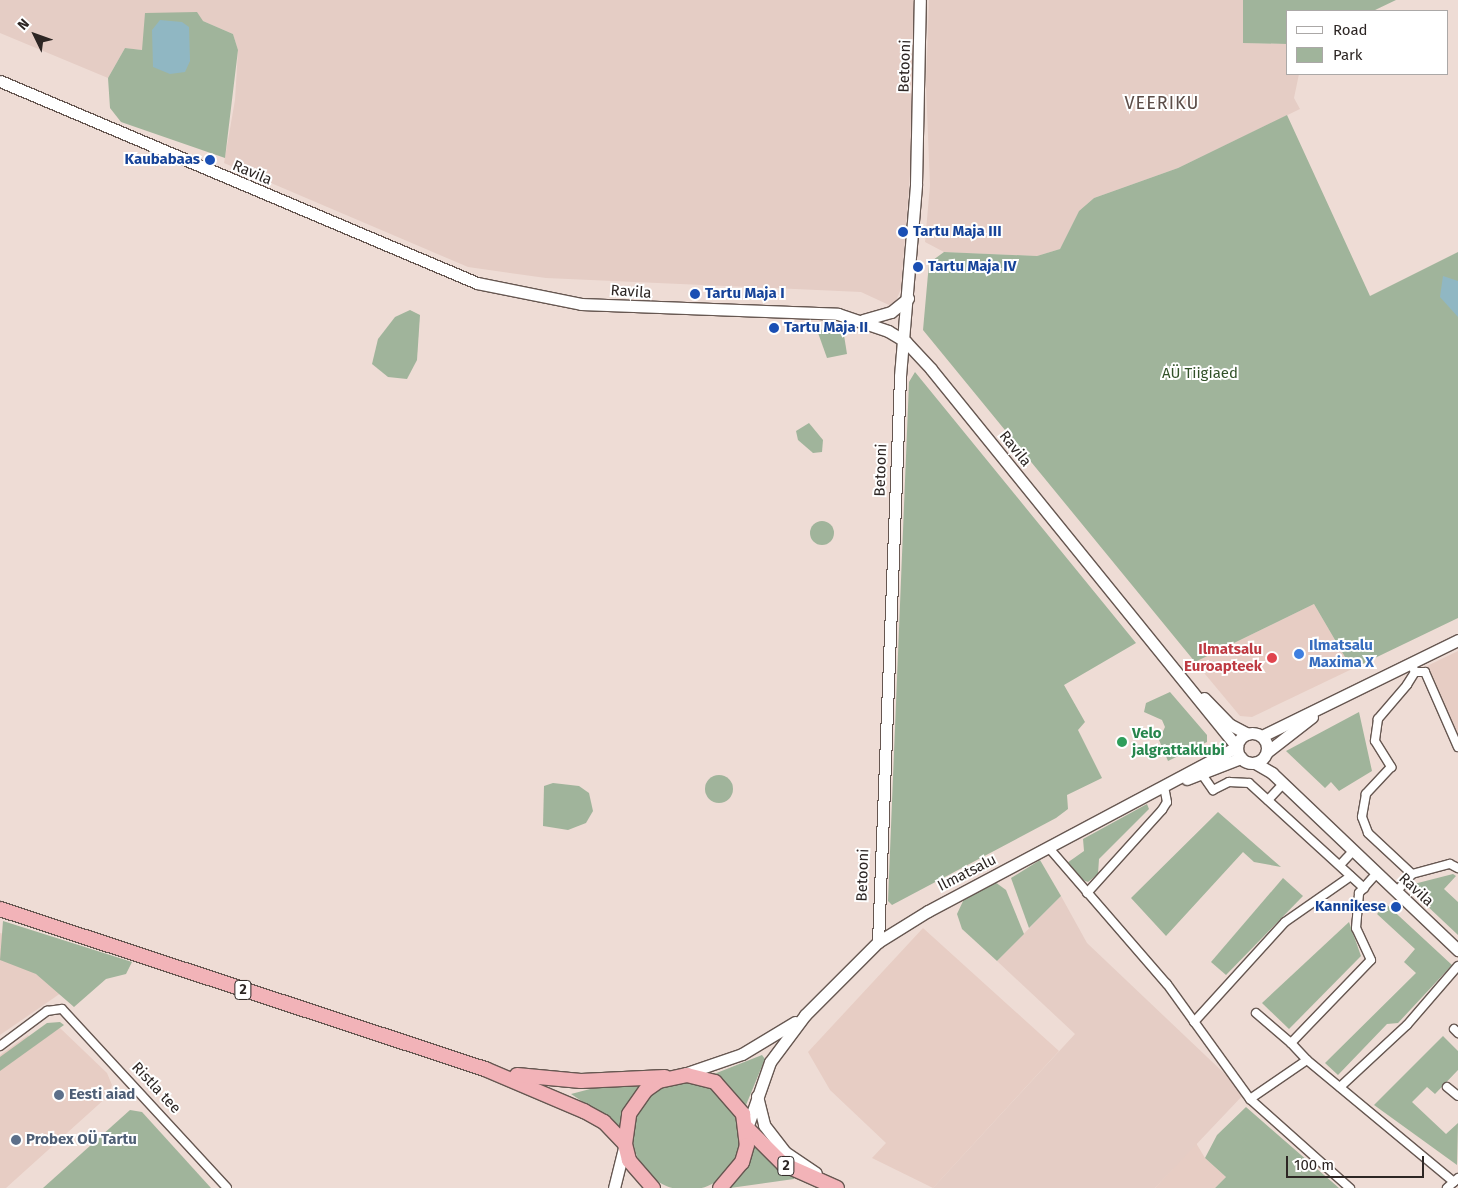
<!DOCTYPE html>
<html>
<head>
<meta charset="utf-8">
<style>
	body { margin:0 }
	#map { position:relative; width:1458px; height:1188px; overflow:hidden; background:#eedcd5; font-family:"Fira Sans",sans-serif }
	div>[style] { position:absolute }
	.built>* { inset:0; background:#e7cdc4 }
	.industrial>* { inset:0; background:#e5cdc5 }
	.green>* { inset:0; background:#a0b49b }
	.round { border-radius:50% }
	.water>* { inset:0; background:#90b7c3 }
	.roads { filter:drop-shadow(1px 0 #665751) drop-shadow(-1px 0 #665751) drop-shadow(0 1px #665751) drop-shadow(0 -1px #665751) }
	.street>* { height:8px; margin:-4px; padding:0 4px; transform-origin:4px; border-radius:4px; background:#fff }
	.secondary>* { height:11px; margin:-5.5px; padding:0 5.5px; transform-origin:5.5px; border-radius:5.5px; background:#fff }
	.secondary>.ring { margin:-5.5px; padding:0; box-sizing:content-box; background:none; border:11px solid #fff; border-radius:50% }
	.highway>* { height:14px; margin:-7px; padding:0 7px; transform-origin:7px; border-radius:7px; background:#f2b3b8 }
	.dots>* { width:14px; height:14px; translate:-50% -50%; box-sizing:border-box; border:2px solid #fff; border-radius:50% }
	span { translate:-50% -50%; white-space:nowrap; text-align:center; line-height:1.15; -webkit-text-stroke:4px #fff; paint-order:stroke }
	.shield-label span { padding:1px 4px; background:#fff; border:1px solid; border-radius:4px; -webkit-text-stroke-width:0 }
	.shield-label { font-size:14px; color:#2d2624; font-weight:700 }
	.street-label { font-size:15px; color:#2d2624 }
	.transit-label { font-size:15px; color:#164399; font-weight:700 }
	.right { translate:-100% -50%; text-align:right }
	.left { translate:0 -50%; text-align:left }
	.park-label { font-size:15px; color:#315128 }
	.shop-label { font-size:15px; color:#366cbe; font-weight:700 }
	.health-label { font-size:15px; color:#be3a42; font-weight:700 }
	.leisure-label { font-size:15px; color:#27864d; font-weight:700 }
	.service-label { font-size:15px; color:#4e5e75; font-weight:700 }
	.quarter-label { font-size:18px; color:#5c4d48; letter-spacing:1px }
	.legend { position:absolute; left:1286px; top:10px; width:162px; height:65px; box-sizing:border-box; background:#fff; border:1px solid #aba8a7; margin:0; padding:6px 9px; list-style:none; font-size:15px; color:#2d2624 }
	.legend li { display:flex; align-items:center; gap:10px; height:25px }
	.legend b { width:25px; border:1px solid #aba8a7 }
	.north { position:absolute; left:10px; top:10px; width:50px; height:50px; -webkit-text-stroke:4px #fff; paint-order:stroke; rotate:312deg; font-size:14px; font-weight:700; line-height:20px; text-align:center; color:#2d2624 }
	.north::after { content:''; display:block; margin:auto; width:18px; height:22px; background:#2d2624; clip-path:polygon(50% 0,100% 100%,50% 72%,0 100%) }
	.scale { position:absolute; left:1286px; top:1156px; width:138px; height:22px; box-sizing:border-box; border:2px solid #2d2624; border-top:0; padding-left:6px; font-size:15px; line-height:18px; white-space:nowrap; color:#2d2624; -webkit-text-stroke:4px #fff; paint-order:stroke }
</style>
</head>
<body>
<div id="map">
	<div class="built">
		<div style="clip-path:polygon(1314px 604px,1352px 669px,1252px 717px,1240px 716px,1195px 662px)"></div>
		<div style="clip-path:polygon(1458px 651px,1458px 740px,1427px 666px)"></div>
		<div style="clip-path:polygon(923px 928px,1059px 1051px,933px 1188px,872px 1158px,886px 1143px,830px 1090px,808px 1052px)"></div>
		<div style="clip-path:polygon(0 933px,103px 964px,0 1035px)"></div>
		<div style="clip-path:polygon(60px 1028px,107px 1073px,112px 1085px,108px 1096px,6px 1188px,0 1188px,0 1055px,28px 1035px,32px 1040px)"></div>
		<div style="clip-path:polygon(1196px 1143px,1205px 1158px,1226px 1177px,1215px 1188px,1155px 1188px)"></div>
	</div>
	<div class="industrial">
		<div style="clip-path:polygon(0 0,916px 0,912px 149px,901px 289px,895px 303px,889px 305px,861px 292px,546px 278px,468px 267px,224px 163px,235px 100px,238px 50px,233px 34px,203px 21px,142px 50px,125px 48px,108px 78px,0 33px)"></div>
		<div style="clip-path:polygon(929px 0,1243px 0,1244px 43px,1287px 44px,1287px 74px,1299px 74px,1294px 98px,1300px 109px,1178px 168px,1094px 198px,1079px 211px,1060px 249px,1037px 256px,944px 252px,925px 242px,930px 185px,926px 86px)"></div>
		<div style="clip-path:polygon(1061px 896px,1087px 943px,1245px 1093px,1155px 1188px,933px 1188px,1075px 1034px,997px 961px)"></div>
	</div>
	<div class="green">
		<div style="clip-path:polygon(1243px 0,1396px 0,1373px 11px,1287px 11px,1287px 44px,1243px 43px)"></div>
		<div style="clip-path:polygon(197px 12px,203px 21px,233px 34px,238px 50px,225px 158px,121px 122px,110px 108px,108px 78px,125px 48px,142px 50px,145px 13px)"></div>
		<div style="clip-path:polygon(1287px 115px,1370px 296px,1458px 252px,1458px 618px,1352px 669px,1314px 604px,1195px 662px,923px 330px,929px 263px,944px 252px,1037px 256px,1060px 249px,1079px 211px,1094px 198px,1178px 168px)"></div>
		<div style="clip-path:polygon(410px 310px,420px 315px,417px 360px,407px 379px,388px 377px,372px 364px,378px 339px,395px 317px)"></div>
		<div style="clip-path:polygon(843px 329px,847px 354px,827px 358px,817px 330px)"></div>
		<div style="clip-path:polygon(915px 372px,1136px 643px,1064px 685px,1085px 722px,1078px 730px,1102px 778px,1067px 795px,1068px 809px,1056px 818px,892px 905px,888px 901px,909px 382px)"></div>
		<div style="clip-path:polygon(809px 423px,823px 440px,822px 452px,813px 453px,798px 440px,796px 431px)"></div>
		<div class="round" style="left:810px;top:521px;width:24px;height:24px"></div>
		<div style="clip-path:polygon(1170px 692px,1207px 735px,1207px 742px,1168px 761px,1159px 740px,1165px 727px,1162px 720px,1144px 712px,1146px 703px)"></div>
		<div style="clip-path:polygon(1359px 712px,1372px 771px,1339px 791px,1331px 782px,1325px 788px,1286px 751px)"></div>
		<div class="round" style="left:705px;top:775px;width:28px;height:28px"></div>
		<div style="clip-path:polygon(553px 783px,579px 786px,589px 793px,593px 811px,586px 823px,568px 830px,543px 826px,544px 786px)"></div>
		<div style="clip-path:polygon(1147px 804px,1149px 809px,1099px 859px,1098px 874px,1088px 882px,1080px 879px,1067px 863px,1084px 851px,1083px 839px)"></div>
		<div style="clip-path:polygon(1218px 812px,1281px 867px,1254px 862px,1243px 852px,1166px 936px,1131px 898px)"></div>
		<div style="clip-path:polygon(1040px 860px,1061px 896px,1029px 928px,1011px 878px)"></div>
		<div style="clip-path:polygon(1453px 874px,1456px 876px,1444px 889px,1458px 902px,1458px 935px,1406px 886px)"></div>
		<div style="clip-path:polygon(1283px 878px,1303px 896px,1226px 975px,1211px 962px)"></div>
		<div style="clip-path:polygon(995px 882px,1006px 890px,1024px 934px,997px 961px,962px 929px,957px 914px,964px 899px)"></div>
		<div style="clip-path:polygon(1386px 904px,1452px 965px,1398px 1023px,1387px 1024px,1338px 1075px,1325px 1063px,1416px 973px,1404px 962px,1415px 949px,1377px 914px)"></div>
		<div style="clip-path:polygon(3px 921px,132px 962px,126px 974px,106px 979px,74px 1007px,36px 974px,0 960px)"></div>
		<div style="clip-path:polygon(1349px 922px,1361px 956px,1289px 1029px,1262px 1003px)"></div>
		<div style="clip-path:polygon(60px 1022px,64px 1025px,0 1071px,0 1057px,47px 1023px)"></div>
		<div style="clip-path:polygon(1443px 1036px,1458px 1051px,1458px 1070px,1435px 1094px,1427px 1087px,1412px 1102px,1446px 1134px,1458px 1123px,1457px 1165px,1374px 1105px)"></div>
		<div style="clip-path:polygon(762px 1055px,765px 1059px,746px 1105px,714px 1074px)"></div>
		<div class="round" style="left:633px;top:1082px;width:108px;height:108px"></div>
		<div style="clip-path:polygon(643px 1085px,620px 1127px,571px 1094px,594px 1088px)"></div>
		<div style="clip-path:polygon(1246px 1107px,1339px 1188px,1215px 1188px,1226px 1177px,1205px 1158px,1217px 1135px)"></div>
		<div style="clip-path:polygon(130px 1110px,142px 1112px,211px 1188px,43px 1188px)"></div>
		<div style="clip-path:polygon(753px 1146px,794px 1176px,794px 1179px,730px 1188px)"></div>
	</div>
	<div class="water">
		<div style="clip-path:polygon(160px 20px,182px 22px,189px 27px,190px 61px,185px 72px,170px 74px,153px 67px,152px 30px)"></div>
		<div style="clip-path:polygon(1443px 276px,1458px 281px,1458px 317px,1440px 297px)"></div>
	</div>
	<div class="roads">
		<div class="street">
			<div style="left:1411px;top:663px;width:10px;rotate:66deg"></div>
			<div style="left:1415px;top:672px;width:15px;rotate:122deg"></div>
			<div style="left:1407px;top:685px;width:45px;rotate:130.5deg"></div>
			<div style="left:1378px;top:719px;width:22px;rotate:98deg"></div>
			<div style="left:1375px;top:741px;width:31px;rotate:58deg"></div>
			<div style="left:1391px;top:767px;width:37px;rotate:133deg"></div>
			<div style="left:1366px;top:794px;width:23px;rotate:100deg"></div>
			<div style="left:1362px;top:817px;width:17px;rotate:69deg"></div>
			<div style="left:1368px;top:833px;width:60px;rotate:43deg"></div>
			<div style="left:1415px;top:672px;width:10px"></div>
			<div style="left:1425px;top:672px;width:82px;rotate:66.3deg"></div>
			<div style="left:1201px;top:773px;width:21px;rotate:55deg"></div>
			<div style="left:1213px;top:790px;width:18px;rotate:-27deg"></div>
			<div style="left:1229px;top:782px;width:20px;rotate:3deg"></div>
			<div style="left:1249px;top:783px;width:156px;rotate:42.4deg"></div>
			<div style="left:1268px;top:800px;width:22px;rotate:-47deg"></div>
			<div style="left:1049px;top:848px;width:180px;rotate:49.1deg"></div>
			<div style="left:1167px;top:984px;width:142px;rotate:54.2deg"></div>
			<div style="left:1250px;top:1099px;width:134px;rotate:41.7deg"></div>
			<div style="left:1340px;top:865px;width:19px;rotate:-47deg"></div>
			<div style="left:1396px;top:892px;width:24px;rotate:-48deg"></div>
			<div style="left:1412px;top:874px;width:39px;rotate:-15deg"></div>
			<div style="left:1450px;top:864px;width:9px;rotate:27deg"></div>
			<div style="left:1087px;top:893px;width:112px;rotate:-47.9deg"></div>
			<div style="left:1162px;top:810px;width:9px;rotate:-58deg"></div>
			<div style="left:1167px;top:802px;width:16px;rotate:-101deg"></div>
			<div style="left:1256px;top:1013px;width:46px;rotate:40.6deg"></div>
			<div style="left:1291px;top:1043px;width:115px;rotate:-46.1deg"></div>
			<div style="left:1371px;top:960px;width:35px;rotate:-115deg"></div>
			<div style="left:1356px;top:928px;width:35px;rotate:-85deg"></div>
			<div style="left:1359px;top:893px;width:27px;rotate:-48deg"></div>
			<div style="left:1194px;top:1022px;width:135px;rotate:-47.7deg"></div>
			<div style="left:1285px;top:922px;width:80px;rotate:-34.9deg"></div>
			<div style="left:1454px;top:1029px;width:6px;rotate:45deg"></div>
			<div style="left:1291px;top:1043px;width:23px;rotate:47deg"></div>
			<div style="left:0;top:1046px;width:59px;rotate:-36.7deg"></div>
			<div style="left:47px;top:1011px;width:15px;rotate:-8deg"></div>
			<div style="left:62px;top:1009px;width:243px;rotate:47.3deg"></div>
			<div style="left:1340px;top:1087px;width:91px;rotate:-42.8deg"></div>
			<div style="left:1407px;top:1025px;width:78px;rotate:-49.2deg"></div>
			<div style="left:1447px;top:1087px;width:14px;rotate:39deg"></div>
			<div style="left:1250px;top:1099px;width:69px;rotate:-34.4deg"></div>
			<div style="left:1307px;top:1060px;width:191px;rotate:39.7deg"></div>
			<div style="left:1447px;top:1188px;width:15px;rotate:-42deg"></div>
		</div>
		<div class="secondary">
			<div style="left:0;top:81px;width:518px;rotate:22.95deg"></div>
			<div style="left:477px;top:283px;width:106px;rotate:11.4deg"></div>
			<div style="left:581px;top:304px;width:257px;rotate:2.2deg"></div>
			<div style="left:838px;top:314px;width:53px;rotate:18.8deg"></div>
			<div style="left:888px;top:331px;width:21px;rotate:31deg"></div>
			<div style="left:906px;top:342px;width:37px;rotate:47deg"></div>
			<div style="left:931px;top:369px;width:486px;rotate:51deg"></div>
			<div style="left:863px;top:320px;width:29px;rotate:-16deg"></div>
			<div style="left:891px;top:312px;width:22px;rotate:-39deg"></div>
			<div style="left:1204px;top:698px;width:36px;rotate:46deg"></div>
			<div style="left:1229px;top:724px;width:21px;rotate:28deg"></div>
			<div class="ring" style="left:1237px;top:733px;width:19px;height:19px"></div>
			<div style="left:1262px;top:736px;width:218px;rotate:-26.1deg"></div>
			<div style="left:1267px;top:752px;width:57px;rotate:-37.9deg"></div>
			<div style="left:1255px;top:763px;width:20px;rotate:30deg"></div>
			<div style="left:1272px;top:773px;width:257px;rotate:43.6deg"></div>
			<div style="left:1187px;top:779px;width:58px;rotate:-21.3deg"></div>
			<div style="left:878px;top:942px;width:566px;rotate:-87.77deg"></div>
			<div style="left:900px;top:376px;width:193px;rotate:-85.2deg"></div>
			<div style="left:916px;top:184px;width:184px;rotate:-88.8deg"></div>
			<div style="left:684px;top:1074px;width:61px;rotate:-19deg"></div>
			<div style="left:742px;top:1054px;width:62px;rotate:-31.1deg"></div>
			<div style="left:757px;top:1096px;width:30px;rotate:76deg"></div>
			<div style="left:764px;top:1125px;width:34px;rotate:52deg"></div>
			<div style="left:785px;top:1152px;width:37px;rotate:34deg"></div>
			<div style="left:747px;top:1128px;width:70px;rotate:-70.8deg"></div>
			<div style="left:770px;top:1062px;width:59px;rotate:-53.3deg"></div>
			<div style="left:805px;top:1015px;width:103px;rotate:-45deg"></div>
			<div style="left:878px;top:942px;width:59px;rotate:-31.8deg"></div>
			<div style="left:928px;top:911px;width:350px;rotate:-28deg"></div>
			<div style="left:614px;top:1188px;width:45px;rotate:-76deg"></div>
		</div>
		<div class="highway">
			<div style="left:0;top:909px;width:511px;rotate:18.26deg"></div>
			<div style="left:485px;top:1069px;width:108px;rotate:23deg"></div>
			<div style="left:584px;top:1111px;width:23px;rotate:29deg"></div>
			<div style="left:604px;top:1122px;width:30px;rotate:46deg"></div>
			<div style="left:517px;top:1075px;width:64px;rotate:5.4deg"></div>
			<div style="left:581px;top:1081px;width:84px;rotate:-2.7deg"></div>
			<div style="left:747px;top:1128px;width:51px;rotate:45deg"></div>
			<div style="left:783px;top:1164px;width:59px;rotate:24deg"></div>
			<div style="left:653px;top:1188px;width:37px;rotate:-131deg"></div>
			<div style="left:629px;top:1160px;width:16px;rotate:-104deg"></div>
			<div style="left:625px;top:1144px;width:30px;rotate:-82deg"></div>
			<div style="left:629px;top:1114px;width:29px;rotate:-55deg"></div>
			<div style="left:646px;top:1090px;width:16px;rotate:-35deg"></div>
			<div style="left:659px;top:1081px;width:29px;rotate:-12deg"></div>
			<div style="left:687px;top:1075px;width:29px;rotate:14deg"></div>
			<div style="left:715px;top:1082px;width:43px;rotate:48.8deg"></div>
			<div style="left:743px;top:1114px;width:31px;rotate:83deg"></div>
			<div style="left:747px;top:1145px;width:18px;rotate:106deg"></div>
			<div style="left:742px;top:1162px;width:34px;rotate:130deg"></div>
		</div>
	</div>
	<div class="dots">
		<div style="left:210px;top:160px;background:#1a4fb4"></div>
		<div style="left:903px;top:232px;background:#1a4fb4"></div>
		<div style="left:918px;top:267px;background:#1a4fb4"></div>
		<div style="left:695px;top:294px;background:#1a4fb4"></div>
		<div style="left:774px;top:328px;background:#1a4fb4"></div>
		<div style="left:1299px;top:654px;background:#3f7fe0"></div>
		<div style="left:1272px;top:658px;background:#e0444e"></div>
		<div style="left:1122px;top:742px;background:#2e9e5b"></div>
		<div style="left:1396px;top:907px;background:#1a4fb4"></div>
		<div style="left:59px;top:1095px;background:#5c6f8a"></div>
		<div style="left:16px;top:1140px;background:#5c6f8a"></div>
	</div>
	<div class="shield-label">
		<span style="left:243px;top:990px">2</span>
		<span style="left:786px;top:1166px">2</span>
	</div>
	<div class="street-label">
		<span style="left:905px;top:66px;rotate:-88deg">Betooni</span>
		<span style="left:252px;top:173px;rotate:23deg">Ravila</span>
		<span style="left:631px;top:292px;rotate:4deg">Ravila</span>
		<span style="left:1015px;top:449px;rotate:51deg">Ravila</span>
		<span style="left:881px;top:470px;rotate:-88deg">Betooni</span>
		<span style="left:967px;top:873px;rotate:-27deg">Ilmatsalu</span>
		<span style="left:863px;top:875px;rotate:-88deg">Betooni</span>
		<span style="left:1416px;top:890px;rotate:43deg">Ravila</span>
		<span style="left:156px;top:1088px;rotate:47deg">Ristla tee</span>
	</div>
	<div class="transit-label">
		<span class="right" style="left:200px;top:160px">Kaubabaas</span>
		<span class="left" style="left:913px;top:232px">Tartu Maja III</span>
		<span class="left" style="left:928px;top:267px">Tartu Maja IV</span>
		<span class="left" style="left:705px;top:294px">Tartu Maja I</span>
		<span class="left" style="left:784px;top:328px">Tartu Maja II</span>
		<span class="right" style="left:1386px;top:907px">Kannikese</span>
	</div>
	<div class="park-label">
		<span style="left:1200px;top:374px">AÜ Tiigiaed</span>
	</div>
	<div class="shop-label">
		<span class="left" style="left:1309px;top:654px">Ilmatsalu<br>Maxima X</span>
	</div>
	<div class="health-label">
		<span class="right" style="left:1262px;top:658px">Ilmatsalu<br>Euroapteek</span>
	</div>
	<div class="leisure-label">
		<span class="left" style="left:1132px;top:742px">Velo<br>jalgrattaklubi</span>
	</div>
	<div class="service-label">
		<span class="left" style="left:69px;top:1095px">Eesti aiad</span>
		<span class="left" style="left:26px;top:1140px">Probex OÜ Tartu</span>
	</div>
	<div class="quarter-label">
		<span style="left:1162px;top:103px">VEERIKU</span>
	</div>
	<ul class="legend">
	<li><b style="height:6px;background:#fff"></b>Road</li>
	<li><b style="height:14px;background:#a0b49b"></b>Park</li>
	</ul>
	<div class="north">N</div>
	<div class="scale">100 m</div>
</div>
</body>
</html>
